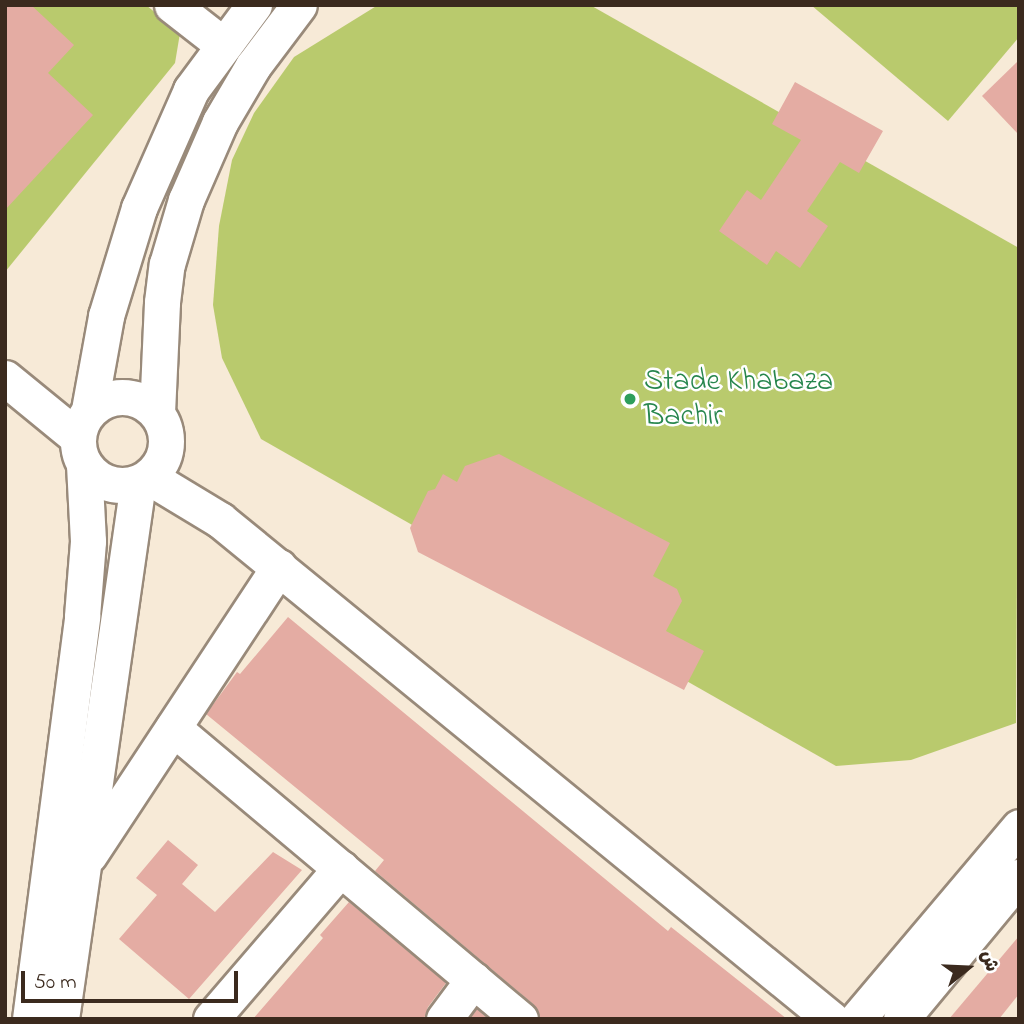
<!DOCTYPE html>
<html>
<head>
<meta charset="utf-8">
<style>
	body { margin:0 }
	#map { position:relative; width:1024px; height:1024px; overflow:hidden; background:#f7ead7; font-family:"Indie Flower","Playpen Sans Arabic",sans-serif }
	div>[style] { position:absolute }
	.green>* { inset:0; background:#b9ca6d }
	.building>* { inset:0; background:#e4aca3 }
	.roads { filter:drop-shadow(2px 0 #998a7a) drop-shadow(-2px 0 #998a7a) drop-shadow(0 2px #998a7a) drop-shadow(0 -2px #998a7a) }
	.minor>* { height:35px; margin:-17.5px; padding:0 17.5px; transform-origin:17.5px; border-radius:17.5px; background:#fff }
	.minor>.ring { margin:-17.5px; padding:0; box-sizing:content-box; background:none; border:35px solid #fff; border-radius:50% }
	.dots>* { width:19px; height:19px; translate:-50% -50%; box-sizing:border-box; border:4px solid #fff; border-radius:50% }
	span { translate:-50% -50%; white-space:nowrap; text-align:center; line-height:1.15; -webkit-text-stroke:5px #fff; paint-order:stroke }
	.leisure-label { font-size:30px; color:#27864d }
	.left { translate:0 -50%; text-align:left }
	.frame { position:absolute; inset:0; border:7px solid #3b2a1e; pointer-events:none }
	.north { position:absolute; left:933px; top:933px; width:70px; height:70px; -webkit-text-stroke:5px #fff; paint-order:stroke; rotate:72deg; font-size:19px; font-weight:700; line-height:28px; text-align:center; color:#3b2a1e }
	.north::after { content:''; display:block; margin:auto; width:24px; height:32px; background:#3b2a1e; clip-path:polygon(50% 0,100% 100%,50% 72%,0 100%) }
	.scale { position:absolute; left:21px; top:971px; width:217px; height:32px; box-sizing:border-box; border:4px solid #3b2a1e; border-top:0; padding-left:9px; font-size:21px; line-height:24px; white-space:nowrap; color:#3b2a1e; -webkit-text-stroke:5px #fff; paint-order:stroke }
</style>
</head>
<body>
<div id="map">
	<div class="green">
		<div style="clip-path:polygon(5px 5px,146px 5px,180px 33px,175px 63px,5px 272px)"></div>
		<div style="clip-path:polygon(378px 5px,590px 5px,1019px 248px,1016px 723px,911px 760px,836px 766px,261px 439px,222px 358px,213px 305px,219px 226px,232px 160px,254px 113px,294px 57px)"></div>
		<div style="clip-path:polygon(811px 5px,1019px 5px,1019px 37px,948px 121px)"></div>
	</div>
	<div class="building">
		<div style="clip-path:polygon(5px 5px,31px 5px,74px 45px,48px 73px,93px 115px,5px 210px)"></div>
		<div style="clip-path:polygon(1019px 60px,1019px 135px,982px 96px)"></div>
		<div style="clip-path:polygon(795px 82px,883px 131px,859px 173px,840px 162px,807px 211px,828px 226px,800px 268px,776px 251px,767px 265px,719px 231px,747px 190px,761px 200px,801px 140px,772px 124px)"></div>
		<div style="clip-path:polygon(499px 454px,670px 543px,653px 576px,677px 589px,682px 601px,666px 631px,704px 651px,684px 690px,418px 552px,410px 528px,428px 491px,435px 489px,443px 474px,457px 482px,465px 466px)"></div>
		<div style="clip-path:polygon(288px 617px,668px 931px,671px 927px,787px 1019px,540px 1019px,533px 1004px,375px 871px,384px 860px,206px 714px,237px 672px,240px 674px)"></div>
		<div style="clip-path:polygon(168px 840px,198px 865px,182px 884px,215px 912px,273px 852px,302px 870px,189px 999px,119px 939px,157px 895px,136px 878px)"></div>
		<div style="clip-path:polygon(349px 902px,446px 983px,428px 1007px,424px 1019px,253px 1019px,323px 938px,320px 935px)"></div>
		<div style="clip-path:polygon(1019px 936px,1019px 994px,999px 1019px,949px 1019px)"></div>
		<div style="clip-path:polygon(477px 1009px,488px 1019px,469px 1019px)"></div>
	</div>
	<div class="roads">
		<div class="minor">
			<div style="left:172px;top:5px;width:63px;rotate:38deg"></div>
			<div style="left:5px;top:378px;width:93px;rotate:39.3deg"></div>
			<div class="ring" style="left:78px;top:397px;width:53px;height:53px"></div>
			<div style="left:89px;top:410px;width:96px;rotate:-79.7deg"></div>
			<div style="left:106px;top:316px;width:113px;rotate:-73deg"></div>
			<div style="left:139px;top:208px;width:129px;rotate:-66.2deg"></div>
			<div style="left:191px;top:90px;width:106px;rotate:-53.5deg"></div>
			<div style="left:157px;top:413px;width:111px;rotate:-87.4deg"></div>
			<div style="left:162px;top:302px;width:38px;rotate:-83deg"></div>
			<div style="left:167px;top:264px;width:67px;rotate:-73.5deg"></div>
			<div style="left:186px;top:200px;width:85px;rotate:-66.4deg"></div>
			<div style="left:220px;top:122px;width:65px;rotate:-59.5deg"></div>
			<div style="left:253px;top:66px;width:76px;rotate:-53deg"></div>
			<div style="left:149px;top:477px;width:83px;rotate:31.2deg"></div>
			<div style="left:220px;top:520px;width:789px;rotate:39.24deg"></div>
			<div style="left:173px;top:728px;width:453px;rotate:40deg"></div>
			<div style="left:89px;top:855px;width:345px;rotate:-56.6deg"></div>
			<div style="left:30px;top:1019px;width:406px;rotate:-82.6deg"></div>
			<div style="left:82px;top:616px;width:75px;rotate:-85.4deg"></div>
			<div style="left:88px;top:541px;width:77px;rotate:-93deg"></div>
			<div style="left:61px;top:1019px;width:542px;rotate:-81.83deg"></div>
			<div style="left:211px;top:1019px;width:199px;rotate:-49.3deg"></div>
			<div style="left:444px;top:1019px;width:49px;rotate:-53.4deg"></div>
			<div style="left:857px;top:1019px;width:251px;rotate:-49.8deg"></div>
			<div style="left:901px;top:1019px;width:185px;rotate:-50.3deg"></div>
		</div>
	</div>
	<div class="dots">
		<div style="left:630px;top:399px;background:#2e9e5b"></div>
	</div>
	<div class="leisure-label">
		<span class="left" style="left:644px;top:399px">Stade Khabaza<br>Bachir</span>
	</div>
	<div class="frame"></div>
	<div class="north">ش</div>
	<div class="scale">50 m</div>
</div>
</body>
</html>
